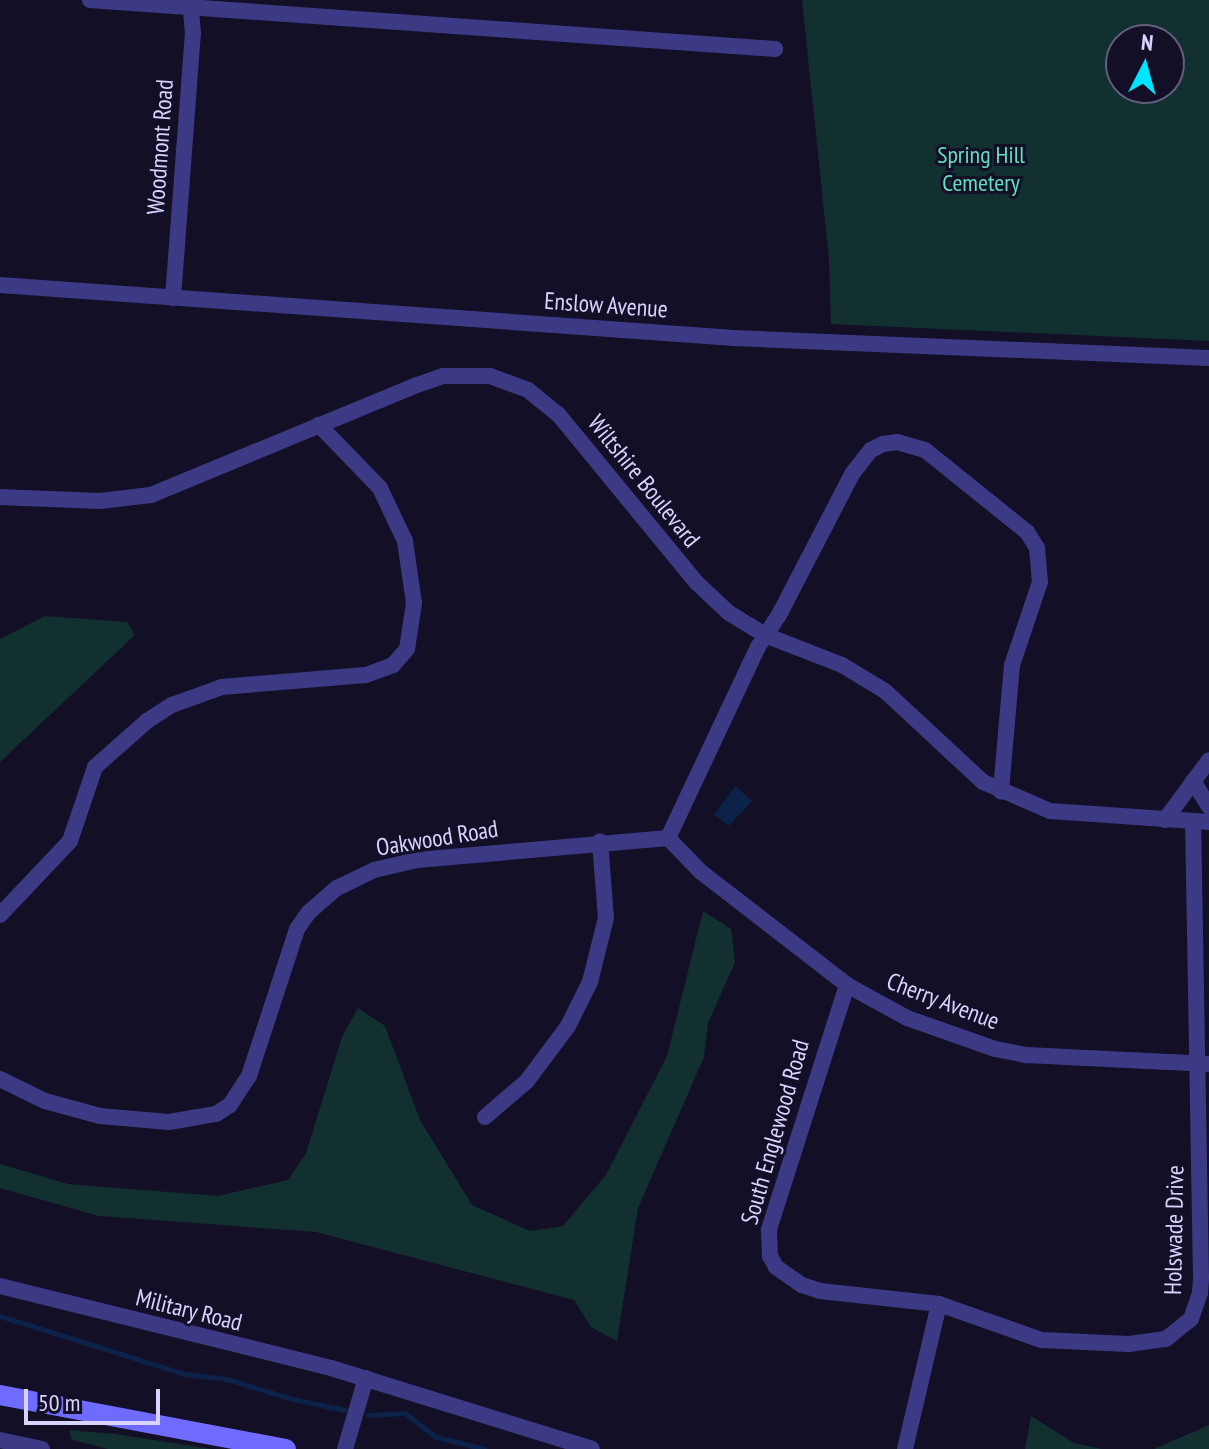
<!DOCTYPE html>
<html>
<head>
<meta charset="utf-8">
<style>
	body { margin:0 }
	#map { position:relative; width:1209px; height:1449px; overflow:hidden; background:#130f26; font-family:"PT Sans Narrow",sans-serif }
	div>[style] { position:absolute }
	.green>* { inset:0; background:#12302f }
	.water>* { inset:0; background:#0c2248 }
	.stream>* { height:5px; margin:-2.5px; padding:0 2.5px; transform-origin:2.5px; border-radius:2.5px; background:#0c2248 }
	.street>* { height:16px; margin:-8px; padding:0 8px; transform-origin:8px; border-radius:8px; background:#3d3a85 }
	.secondary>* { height:20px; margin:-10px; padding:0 10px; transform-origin:10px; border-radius:10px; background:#6f6bff }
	span { translate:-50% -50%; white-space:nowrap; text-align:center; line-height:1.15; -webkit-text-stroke:6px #130f26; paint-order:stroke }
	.street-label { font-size:24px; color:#d9d4ff }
	.park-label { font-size:24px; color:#5fe0c0 }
	.north { position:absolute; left:1105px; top:24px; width:80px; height:80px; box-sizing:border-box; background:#130f26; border:2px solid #625e7d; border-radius:50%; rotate:6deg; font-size:22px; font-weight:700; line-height:32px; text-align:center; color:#d9d4ff }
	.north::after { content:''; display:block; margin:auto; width:28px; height:36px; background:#00e5ff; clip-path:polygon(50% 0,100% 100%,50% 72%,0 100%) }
	.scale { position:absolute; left:24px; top:1389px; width:136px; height:36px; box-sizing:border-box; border:4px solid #d9d4ff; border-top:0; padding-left:10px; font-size:24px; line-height:28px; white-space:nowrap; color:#d9d4ff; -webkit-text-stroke:6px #130f26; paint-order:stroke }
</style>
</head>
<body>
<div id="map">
	<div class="green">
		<div style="clip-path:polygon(evenodd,802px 0,1209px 0,1209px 341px,831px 324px,829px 259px,802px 0,1121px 40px,1169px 40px,1169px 88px,1121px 88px,1121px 40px)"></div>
		<div style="clip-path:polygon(45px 616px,127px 622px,135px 635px,0 762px,0 639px)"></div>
		<div style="clip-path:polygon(703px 911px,731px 929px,735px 962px,708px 1023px,704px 1057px,638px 1208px,617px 1341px,591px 1327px,574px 1300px,316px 1232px,99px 1216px,0 1188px,0 1164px,68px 1184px,218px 1196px,288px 1180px,306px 1153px,342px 1037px,358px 1008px,385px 1026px,420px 1120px,472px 1205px,530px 1231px,563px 1226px,606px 1175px,667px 1056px)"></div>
		<div style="clip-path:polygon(1031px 1416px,1074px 1443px,1102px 1449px,1025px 1449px)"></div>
		<div style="clip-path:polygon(1209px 1425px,1209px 1449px,1154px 1449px)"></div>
		<div style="clip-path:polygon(69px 1430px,115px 1434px,211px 1449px,108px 1449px,72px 1440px)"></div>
	</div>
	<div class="water">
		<div style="clip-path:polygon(735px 786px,752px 801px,729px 826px,714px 815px)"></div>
	</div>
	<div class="stream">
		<div style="left:0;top:1316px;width:194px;rotate:17.4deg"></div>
		<div style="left:185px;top:1374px;width:42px;rotate:6.8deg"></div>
		<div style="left:227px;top:1379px;width:69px;rotate:16.9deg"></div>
		<div style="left:293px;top:1399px;width:53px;rotate:11.9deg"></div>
		<div style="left:368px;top:1415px;width:37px;rotate:-3deg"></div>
		<div style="left:405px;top:1413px;width:39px;rotate:38deg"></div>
		<div style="left:436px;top:1437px;width:50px;rotate:13.8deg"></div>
	</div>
	<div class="street">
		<div style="left:90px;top:0;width:687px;rotate:4.09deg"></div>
		<div style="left:0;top:285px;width:736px;rotate:4.13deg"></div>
		<div style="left:734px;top:338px;width:475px;rotate:2.4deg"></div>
		<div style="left:173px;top:298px;width:265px;rotate:-85.7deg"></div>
		<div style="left:193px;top:34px;width:34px;rotate:-95deg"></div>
		<div style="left:0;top:497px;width:100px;rotate:2.3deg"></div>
		<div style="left:100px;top:501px;width:51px;rotate:-6.7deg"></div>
		<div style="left:151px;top:495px;width:288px;rotate:-22.5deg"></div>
		<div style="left:417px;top:385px;width:28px;rotate:-19deg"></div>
		<div style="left:443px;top:376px;width:47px"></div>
		<div style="left:490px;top:376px;width:40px;rotate:20.2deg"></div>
		<div style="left:528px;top:390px;width:38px;rotate:39deg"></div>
		<div style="left:558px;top:414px;width:219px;rotate:50.6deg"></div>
		<div style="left:697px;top:583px;width:44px;rotate:43.2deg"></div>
		<div style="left:729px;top:613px;width:42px;rotate:31.4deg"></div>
		<div style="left:765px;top:635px;width:83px;rotate:21.3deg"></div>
		<div style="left:842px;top:665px;width:50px;rotate:31.2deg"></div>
		<div style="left:885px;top:691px;width:134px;rotate:42.9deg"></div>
		<div style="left:983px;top:782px;width:73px;rotate:23.4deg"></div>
		<div style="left:1050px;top:811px;width:159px;rotate:4deg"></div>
		<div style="left:1193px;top:781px;width:31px;rotate:58deg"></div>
		<div style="left:1165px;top:820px;width:74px;rotate:-53.7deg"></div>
		<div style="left:668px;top:838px;width:47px;rotate:45.9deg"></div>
		<div style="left:701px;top:872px;width:185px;rotate:37.7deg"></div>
		<div style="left:847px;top:985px;width:68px;rotate:28.8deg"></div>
		<div style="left:907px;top:1018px;width:93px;rotate:19.4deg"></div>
		<div style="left:995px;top:1049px;width:33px;rotate:11deg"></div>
		<div style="left:1027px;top:1055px;width:182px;rotate:2.8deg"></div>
		<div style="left:0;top:915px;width:102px;rotate:-46.6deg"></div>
		<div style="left:70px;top:841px;width:78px;rotate:-71.3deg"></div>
		<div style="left:95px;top:767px;width:69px;rotate:-41.5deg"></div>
		<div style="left:147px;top:721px;width:30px;rotate:-33deg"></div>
		<div style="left:172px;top:705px;width:53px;rotate:-19.8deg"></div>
		<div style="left:222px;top:687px;width:144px;rotate:-4.8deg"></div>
		<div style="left:366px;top:675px;width:29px;rotate:-20deg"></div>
		<div style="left:393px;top:665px;width:21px;rotate:-49deg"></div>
		<div style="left:407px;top:649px;width:47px;rotate:-81.3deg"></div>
		<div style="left:414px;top:603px;width:63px;rotate:-98.3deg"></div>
		<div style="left:405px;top:541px;width:59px;rotate:-115.3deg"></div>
		<div style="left:380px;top:488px;width:88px;rotate:-134.1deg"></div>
		<div style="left:847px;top:985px;width:257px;rotate:107.7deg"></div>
		<div style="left:769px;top:1230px;width:26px;rotate:88deg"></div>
		<div style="left:770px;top:1256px;width:13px;rotate:61deg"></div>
		<div style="left:776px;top:1267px;width:32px;rotate:35deg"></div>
		<div style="left:802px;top:1285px;width:19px;rotate:18deg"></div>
		<div style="left:820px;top:1291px;width:120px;rotate:6.2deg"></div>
		<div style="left:939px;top:1304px;width:108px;rotate:19.4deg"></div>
		<div style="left:1041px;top:1340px;width:88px;rotate:2.6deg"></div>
		<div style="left:1129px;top:1344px;width:37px;rotate:-8deg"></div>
		<div style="left:1166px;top:1339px;width:32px;rotate:-39deg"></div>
		<div style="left:1191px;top:1319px;width:28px;rotate:-71deg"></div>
		<div style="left:1200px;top:1293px;width:16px;rotate:-86deg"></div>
		<div style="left:1201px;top:1277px;width:455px;rotate:-91deg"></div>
		<div style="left:0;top:1079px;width:50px;rotate:26.1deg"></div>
		<div style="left:45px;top:1101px;width:57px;rotate:15.3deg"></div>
		<div style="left:100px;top:1116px;width:69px;rotate:5deg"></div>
		<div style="left:169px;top:1122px;width:48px;rotate:-9.7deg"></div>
		<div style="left:216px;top:1114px;width:17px;rotate:-33deg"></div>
		<div style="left:230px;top:1105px;width:35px;rotate:-57deg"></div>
		<div style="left:249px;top:1076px;width:155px;rotate:-71.9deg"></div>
		<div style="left:297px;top:929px;width:19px;rotate:-55deg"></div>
		<div style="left:308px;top:913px;width:38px;rotate:-41deg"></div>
		<div style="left:337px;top:888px;width:41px;rotate:-25.9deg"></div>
		<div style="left:374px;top:870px;width:44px;rotate:-13.1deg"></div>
		<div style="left:417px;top:860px;width:252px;rotate:-5deg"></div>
		<div style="left:668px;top:838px;width:211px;rotate:-64.8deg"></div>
		<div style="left:758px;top:647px;width:38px;rotate:-57deg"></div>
		<div style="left:779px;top:615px;width:159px;rotate:-62.6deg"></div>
		<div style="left:852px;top:474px;width:31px;rotate:-52deg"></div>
		<div style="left:871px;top:450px;width:13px;rotate:-27deg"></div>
		<div style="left:883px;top:444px;width:14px;rotate:-8deg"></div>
		<div style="left:897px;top:442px;width:29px;rotate:16deg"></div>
		<div style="left:925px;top:450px;width:131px;rotate:38.8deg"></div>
		<div style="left:1027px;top:532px;width:19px;rotate:58deg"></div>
		<div style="left:1037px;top:548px;width:34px;rotate:85deg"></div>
		<div style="left:1040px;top:582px;width:88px;rotate:108.6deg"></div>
		<div style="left:1012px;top:665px;width:127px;rotate:95deg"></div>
		<div style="left:485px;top:1117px;width:55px;rotate:-40.6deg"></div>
		<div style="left:527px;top:1081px;width:69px;rotate:-53.3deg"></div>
		<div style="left:568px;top:1026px;width:49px;rotate:-63.4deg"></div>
		<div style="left:590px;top:982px;width:66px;rotate:-76deg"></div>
		<div style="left:606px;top:918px;width:77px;rotate:-94.5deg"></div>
		<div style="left:0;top:1286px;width:341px;rotate:13.9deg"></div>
		<div style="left:331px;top:1368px;width:273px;rotate:17.2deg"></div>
		<div style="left:0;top:1440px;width:43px;rotate:12.1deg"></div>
		<div style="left:345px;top:1449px;width:74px;rotate:-73.5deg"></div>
		<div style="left:905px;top:1449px;width:149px;rotate:-76.8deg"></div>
	</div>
	<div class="secondary">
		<div style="left:0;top:1395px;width:291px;rotate:10.7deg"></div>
	</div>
	<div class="street-label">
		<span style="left:160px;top:147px;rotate:-86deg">Woodmont Road</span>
		<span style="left:606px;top:305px;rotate:4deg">Enslow Avenue</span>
		<span style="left:644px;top:481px;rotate:51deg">Wiltshire Boulevard</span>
		<span style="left:437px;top:838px;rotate:-9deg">Oakwood Road</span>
		<span style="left:943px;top:1001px;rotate:21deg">Cherry Avenue</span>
		<span style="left:775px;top:1132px;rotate:-74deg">South Englewood Road</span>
		<span style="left:1174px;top:1230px;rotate:-89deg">Holswade Drive</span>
		<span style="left:189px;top:1310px;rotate:14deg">Military Road</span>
	</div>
	<div class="park-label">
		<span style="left:981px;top:169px">Spring Hill<br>Cemetery</span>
	</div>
	<div class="north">N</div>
	<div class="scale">50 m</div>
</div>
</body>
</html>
